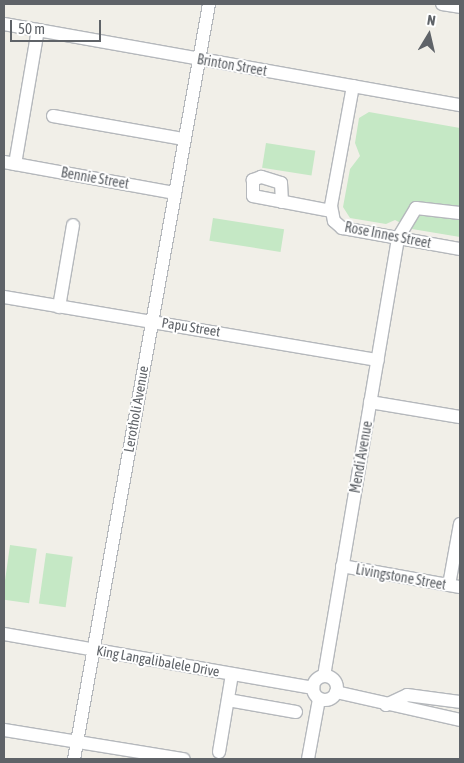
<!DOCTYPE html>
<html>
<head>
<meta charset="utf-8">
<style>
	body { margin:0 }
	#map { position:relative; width:464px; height:763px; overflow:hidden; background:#f1efe8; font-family:"Asap Condensed",sans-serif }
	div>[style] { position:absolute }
	.green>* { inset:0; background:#c5e8c5; transform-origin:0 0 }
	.roads { filter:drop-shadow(1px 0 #b5b8bc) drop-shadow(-1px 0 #b5b8bc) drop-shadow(0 1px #b5b8bc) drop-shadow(0 -1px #b5b8bc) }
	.minor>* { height:12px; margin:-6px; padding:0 6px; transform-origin:6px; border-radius:6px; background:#fff }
	.minor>.ring { margin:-6px; padding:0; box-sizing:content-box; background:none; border:12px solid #fff; border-radius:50% }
	span { translate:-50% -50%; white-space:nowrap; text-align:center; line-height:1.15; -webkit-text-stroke:4px #fff; paint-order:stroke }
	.street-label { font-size:14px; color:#5f6368 }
	.frame { position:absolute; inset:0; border:5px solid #5f6368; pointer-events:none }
	.north { position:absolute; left:404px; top:10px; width:50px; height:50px; -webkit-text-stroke:4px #fff; paint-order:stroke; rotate:9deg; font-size:14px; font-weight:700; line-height:20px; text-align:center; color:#5f6368 }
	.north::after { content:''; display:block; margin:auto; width:18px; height:22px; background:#5f6368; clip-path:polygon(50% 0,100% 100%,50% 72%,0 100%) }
	.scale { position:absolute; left:10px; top:20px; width:91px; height:22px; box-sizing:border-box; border:2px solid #5f6368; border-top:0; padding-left:6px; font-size:15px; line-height:18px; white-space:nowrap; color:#5f6368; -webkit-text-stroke:4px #fff; paint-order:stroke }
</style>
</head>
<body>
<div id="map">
	<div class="green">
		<div style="clip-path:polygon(369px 112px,460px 128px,460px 237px,412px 229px,395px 220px,386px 224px,350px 218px,343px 207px,350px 169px,360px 156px,355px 143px,359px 118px)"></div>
		<div style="left:266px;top:143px;width:50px;height:25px;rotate:9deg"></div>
		<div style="left:213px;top:218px;width:72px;height:23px;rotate:9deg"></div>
		<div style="left:10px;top:545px;width:27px;height:55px;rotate:8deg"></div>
		<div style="left:46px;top:553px;width:27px;height:51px;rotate:8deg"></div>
	</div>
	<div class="roads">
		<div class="minor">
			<div style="left:442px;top:4px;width:18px;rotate:9deg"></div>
			<div style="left:4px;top:24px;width:463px;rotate:10.1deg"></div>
			<div style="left:353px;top:86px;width:122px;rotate:100.4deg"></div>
			<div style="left:331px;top:206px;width:15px;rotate:79deg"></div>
			<div style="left:334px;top:221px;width:11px;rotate:41deg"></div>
			<div style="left:342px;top:228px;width:120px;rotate:10.1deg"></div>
			<div style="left:53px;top:116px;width:133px;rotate:10deg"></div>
			<div style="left:4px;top:162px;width:174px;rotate:10.3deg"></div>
			<div style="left:15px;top:164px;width:136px;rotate:-80.3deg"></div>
			<div style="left:282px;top:202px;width:19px;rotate:-93deg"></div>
			<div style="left:281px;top:183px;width:21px;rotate:-163deg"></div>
			<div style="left:261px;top:177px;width:9px;rotate:159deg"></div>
			<div style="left:253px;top:180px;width:16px;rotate:90deg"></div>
			<div style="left:253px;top:196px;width:79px;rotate:10.9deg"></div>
			<div style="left:4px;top:297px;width:379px;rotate:9.6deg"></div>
			<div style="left:59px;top:307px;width:83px;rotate:-80.3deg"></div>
			<div style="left:370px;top:402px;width:91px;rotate:9.5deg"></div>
			<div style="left:342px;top:566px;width:120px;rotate:10.1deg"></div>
			<div style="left:449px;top:585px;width:62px;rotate:-79.8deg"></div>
			<div style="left:4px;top:634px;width:314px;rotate:9.9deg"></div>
			<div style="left:324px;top:676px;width:444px;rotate:-80.4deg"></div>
			<div style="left:398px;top:238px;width:35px;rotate:-59deg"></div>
			<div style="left:416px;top:208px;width:44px;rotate:6.5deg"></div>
			<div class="ring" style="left:313px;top:676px;width:12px;height:12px"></div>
			<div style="left:336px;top:692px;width:127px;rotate:12.7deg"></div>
			<div style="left:228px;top:700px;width:69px;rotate:10deg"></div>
			<div style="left:386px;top:705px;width:23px;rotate:-25deg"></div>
			<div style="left:407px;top:695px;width:53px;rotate:7.5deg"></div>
			<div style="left:4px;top:730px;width:182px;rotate:9.2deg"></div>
			<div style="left:219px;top:752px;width:79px;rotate:-80.5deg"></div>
			<div style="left:74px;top:759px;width:767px;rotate:-79.86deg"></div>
			<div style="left:308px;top:759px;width:61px;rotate:-79.6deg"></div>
		</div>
	</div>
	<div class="street-label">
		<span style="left:232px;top:65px;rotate:10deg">Brinton Street</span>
		<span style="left:95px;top:178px;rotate:10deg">Bennie Street</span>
		<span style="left:388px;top:235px;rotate:11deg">Rose Innes Street</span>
		<span style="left:191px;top:327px;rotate:9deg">Papu Street</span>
		<span style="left:136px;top:409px;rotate:-80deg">Lerotholi Avenue</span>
		<span style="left:361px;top:457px;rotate:-80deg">Mendi Avenue</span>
		<span style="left:401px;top:577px;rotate:10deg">Livingstone Street</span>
		<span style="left:158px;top:661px;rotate:10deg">King Langalibalele Drive</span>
	</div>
	<div class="frame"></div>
	<div class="north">N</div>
	<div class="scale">50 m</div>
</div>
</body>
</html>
